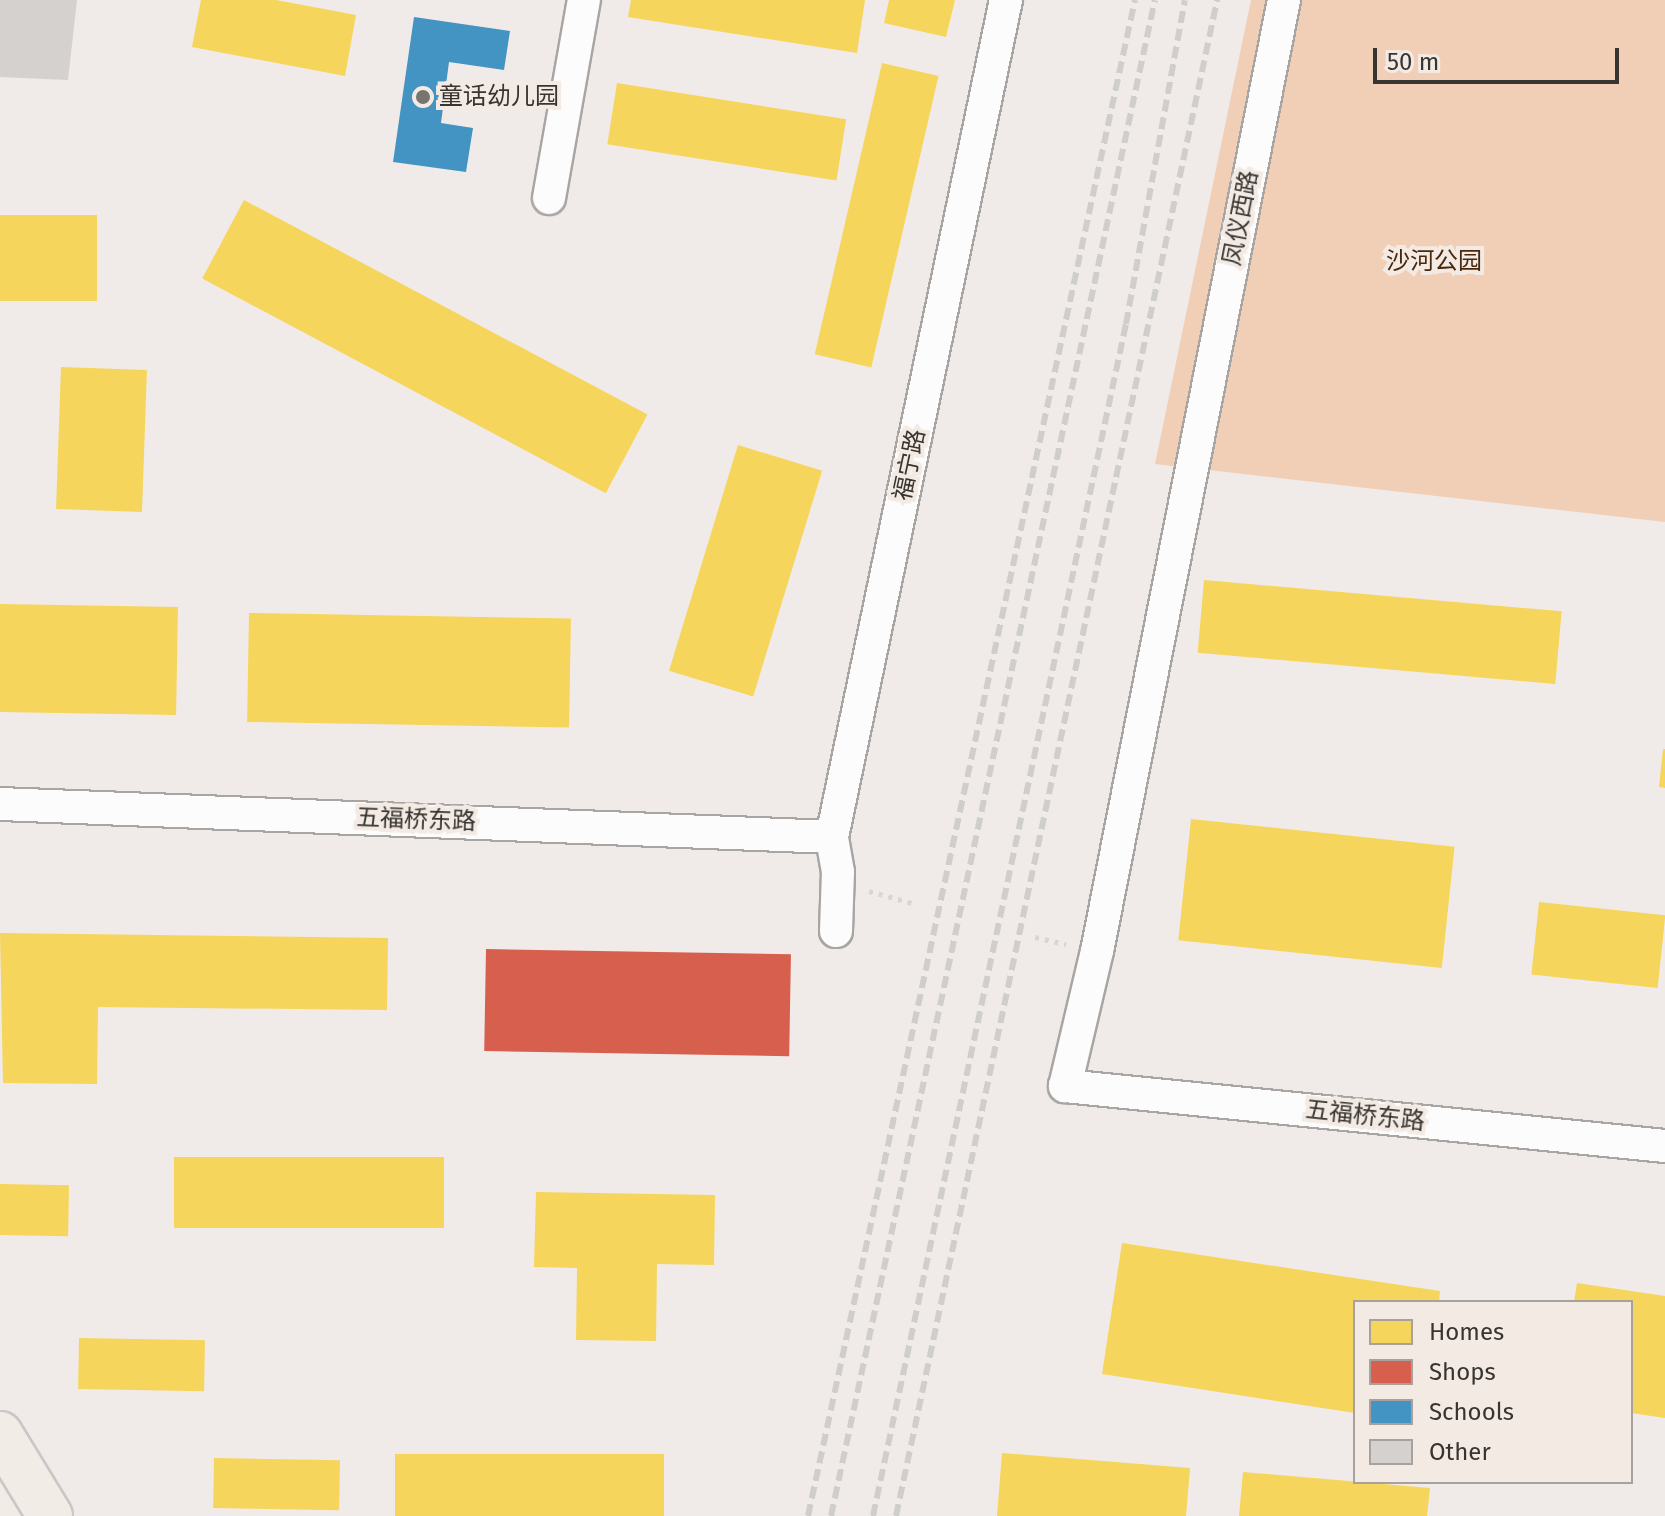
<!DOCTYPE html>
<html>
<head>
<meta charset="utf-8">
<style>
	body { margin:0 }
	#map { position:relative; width:1665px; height:1516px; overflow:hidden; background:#f0ebe8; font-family:"Fira Sans","Noto Sans SC",sans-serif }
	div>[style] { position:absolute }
	.green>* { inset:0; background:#f1ceb6 }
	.homes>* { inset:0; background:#f6d55c; transform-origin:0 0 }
	.shops>* { inset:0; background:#d6604d; transform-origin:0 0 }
	.schools>* { inset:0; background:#4393c3 }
	.building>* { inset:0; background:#d5d1cf }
	.path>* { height:5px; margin-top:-2.5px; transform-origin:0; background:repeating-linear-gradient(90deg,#d7d6d4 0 4px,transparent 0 10px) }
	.roads { filter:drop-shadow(2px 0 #a8a5a3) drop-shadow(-2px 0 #a8a5a3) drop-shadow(0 2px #a8a5a3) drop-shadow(0 -2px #a8a5a3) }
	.minor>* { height:32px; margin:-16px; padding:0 16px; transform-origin:16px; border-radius:16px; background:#fdfcfc }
	.trunk>* { height:44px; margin:-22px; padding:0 22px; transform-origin:22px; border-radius:22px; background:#f2ece6 }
	.rail>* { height:6px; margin-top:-3px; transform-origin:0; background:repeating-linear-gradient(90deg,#d0cecd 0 12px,transparent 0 18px) }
	.bridges { filter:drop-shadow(2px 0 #cac7c6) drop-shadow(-2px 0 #cac7c6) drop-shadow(0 2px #cac7c6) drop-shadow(0 -2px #cac7c6) }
	.trunk-bridge>* { height:44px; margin:-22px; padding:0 22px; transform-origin:22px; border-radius:22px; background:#f2ece6 }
	.dots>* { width:22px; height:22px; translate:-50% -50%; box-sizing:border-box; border:4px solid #f3eae4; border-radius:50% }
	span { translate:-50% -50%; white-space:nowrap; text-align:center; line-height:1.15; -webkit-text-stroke:8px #f3eae4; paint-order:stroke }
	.poi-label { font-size:24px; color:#373431 }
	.left { translate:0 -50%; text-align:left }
	.street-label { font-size:24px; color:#373431 }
	.park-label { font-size:24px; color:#49280d }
	.legend { position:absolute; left:1353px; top:1300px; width:280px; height:184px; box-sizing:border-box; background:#f3eae4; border:2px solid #a8a19c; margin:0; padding:10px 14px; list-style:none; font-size:24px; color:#373431 }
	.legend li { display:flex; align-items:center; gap:16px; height:40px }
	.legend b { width:40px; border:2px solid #a8a19c }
	.scale { position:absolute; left:1373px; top:48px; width:246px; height:36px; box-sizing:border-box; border:4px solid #373431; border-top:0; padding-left:10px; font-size:24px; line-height:28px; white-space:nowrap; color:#373431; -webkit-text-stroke:6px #f3eae4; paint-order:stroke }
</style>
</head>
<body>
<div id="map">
	<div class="green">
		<div style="clip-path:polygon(1251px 0,1665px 0,1665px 522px,1155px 464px)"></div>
	</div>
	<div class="homes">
		<div style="clip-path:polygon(201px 0,276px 0,356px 15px,345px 76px,192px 47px)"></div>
		<div style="clip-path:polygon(631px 0,865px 0,857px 53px,628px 17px)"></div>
		<div style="clip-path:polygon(889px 0,955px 0,946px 37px,884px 23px)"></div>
		<div style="left:882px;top:63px;width:58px;height:299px;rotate:13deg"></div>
		<div style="left:617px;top:83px;width:232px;height:62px;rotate:9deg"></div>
		<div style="left:244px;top:200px;width:457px;height:89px;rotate:28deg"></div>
		<div style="left:0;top:215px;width:97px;height:86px"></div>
		<div style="left:61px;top:367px;width:86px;height:142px;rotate:2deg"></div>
		<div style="left:738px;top:445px;width:88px;height:236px;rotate:17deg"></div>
		<div style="left:1204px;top:580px;width:359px;height:73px;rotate:5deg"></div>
		<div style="left:0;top:604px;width:178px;height:108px;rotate:1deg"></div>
		<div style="left:249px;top:613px;width:322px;height:109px;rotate:1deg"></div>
		<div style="clip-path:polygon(1663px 749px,1665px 749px,1665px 788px,1659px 787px)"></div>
		<div style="left:1191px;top:819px;width:265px;height:122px;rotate:6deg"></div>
		<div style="left:1539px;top:902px;width:127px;height:73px;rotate:6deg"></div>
		<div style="clip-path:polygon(0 933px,388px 938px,387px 1010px,98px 1007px,97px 1084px,3px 1083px)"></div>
		<div style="left:174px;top:1157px;width:270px;height:71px"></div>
		<div style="left:0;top:1184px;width:69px;height:51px;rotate:1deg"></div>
		<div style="clip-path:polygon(536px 1192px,715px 1195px,714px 1265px,657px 1264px,656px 1341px,576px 1340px,577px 1268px,534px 1267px)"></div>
		<div style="clip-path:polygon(1122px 1243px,1440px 1291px,1439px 1302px,1355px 1302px,1355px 1413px,1102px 1374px)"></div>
		<div style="clip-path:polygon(1577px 1283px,1665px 1296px,1665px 1418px,1631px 1413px,1631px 1302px,1574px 1302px)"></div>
		<div style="left:79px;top:1338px;width:126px;height:51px;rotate:1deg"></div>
		<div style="clip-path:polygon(1002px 1453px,1190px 1468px,1186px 1516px,997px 1516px)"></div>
		<div style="left:395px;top:1454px;width:269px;height:62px"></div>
		<div style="left:214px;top:1458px;width:126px;height:50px;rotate:1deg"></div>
		<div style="clip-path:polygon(1243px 1472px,1430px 1488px,1427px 1516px,1239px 1516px)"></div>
	</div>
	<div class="shops">
		<div style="left:486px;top:949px;width:305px;height:102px;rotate:1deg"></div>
	</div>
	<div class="schools">
		<div style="clip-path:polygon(414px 17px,510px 31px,504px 70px,449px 62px,441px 123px,473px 128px,466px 172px,393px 162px)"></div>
	</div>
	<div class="building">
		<div style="clip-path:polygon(0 0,77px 0,68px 80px,0 77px)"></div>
	</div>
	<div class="path">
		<div style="left:869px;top:891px;width:49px;rotate:15.5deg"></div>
		<div style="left:1035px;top:937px;width:32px;rotate:13deg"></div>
	</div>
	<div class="roads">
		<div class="minor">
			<div style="left:1284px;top:0;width:969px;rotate:101.12deg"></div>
			<div style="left:1097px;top:951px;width:139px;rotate:103.3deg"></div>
			<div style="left:1065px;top:1086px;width:603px;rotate:5.71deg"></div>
			<div style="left:549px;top:198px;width:201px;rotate:-80deg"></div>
			<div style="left:0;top:804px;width:833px;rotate:2.27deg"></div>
			<div style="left:836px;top:931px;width:59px;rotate:-88.1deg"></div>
			<div style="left:838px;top:872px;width:36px;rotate:-100deg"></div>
			<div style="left:832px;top:837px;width:855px;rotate:-78.26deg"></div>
		</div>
		<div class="trunk">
			<div style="left:0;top:1496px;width:24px;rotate:55deg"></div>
		</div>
	</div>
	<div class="rail">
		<div style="left:808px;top:1516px;width:1551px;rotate:-77.83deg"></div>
		<div style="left:831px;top:1516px;width:1550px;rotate:-77.94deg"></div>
		<div style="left:873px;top:1516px;width:1219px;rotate:-78.02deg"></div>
		<div style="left:1126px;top:324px;width:329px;rotate:-79.7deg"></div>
		<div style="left:896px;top:1516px;width:1550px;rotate:-78.04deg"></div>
	</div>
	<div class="bridges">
		<div class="trunk-bridge">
			<div style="left:0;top:1434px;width:96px;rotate:58.6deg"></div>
		</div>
	</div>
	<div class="dots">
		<div style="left:423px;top:97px;background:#787471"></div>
	</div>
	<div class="poi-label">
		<span class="left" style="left:439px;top:97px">童话幼儿园</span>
	</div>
	<div class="street-label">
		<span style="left:1241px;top:218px;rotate:-79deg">凤仪西路</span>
		<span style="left:910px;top:465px;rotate:-78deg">福宁路</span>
		<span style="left:416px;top:820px;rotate:2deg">五福桥东路</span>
		<span style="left:1365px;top:1116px;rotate:6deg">五福桥东路</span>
	</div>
	<div class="park-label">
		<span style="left:1434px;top:262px">沙河公园</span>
	</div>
	<ul class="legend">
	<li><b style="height:22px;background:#f6d55c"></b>Homes</li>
	<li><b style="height:22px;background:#d6604d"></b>Shops</li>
	<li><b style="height:22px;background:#4393c3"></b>Schools</li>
	<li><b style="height:22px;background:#d5d1cf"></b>Other</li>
	</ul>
	<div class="scale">50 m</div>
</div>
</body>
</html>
